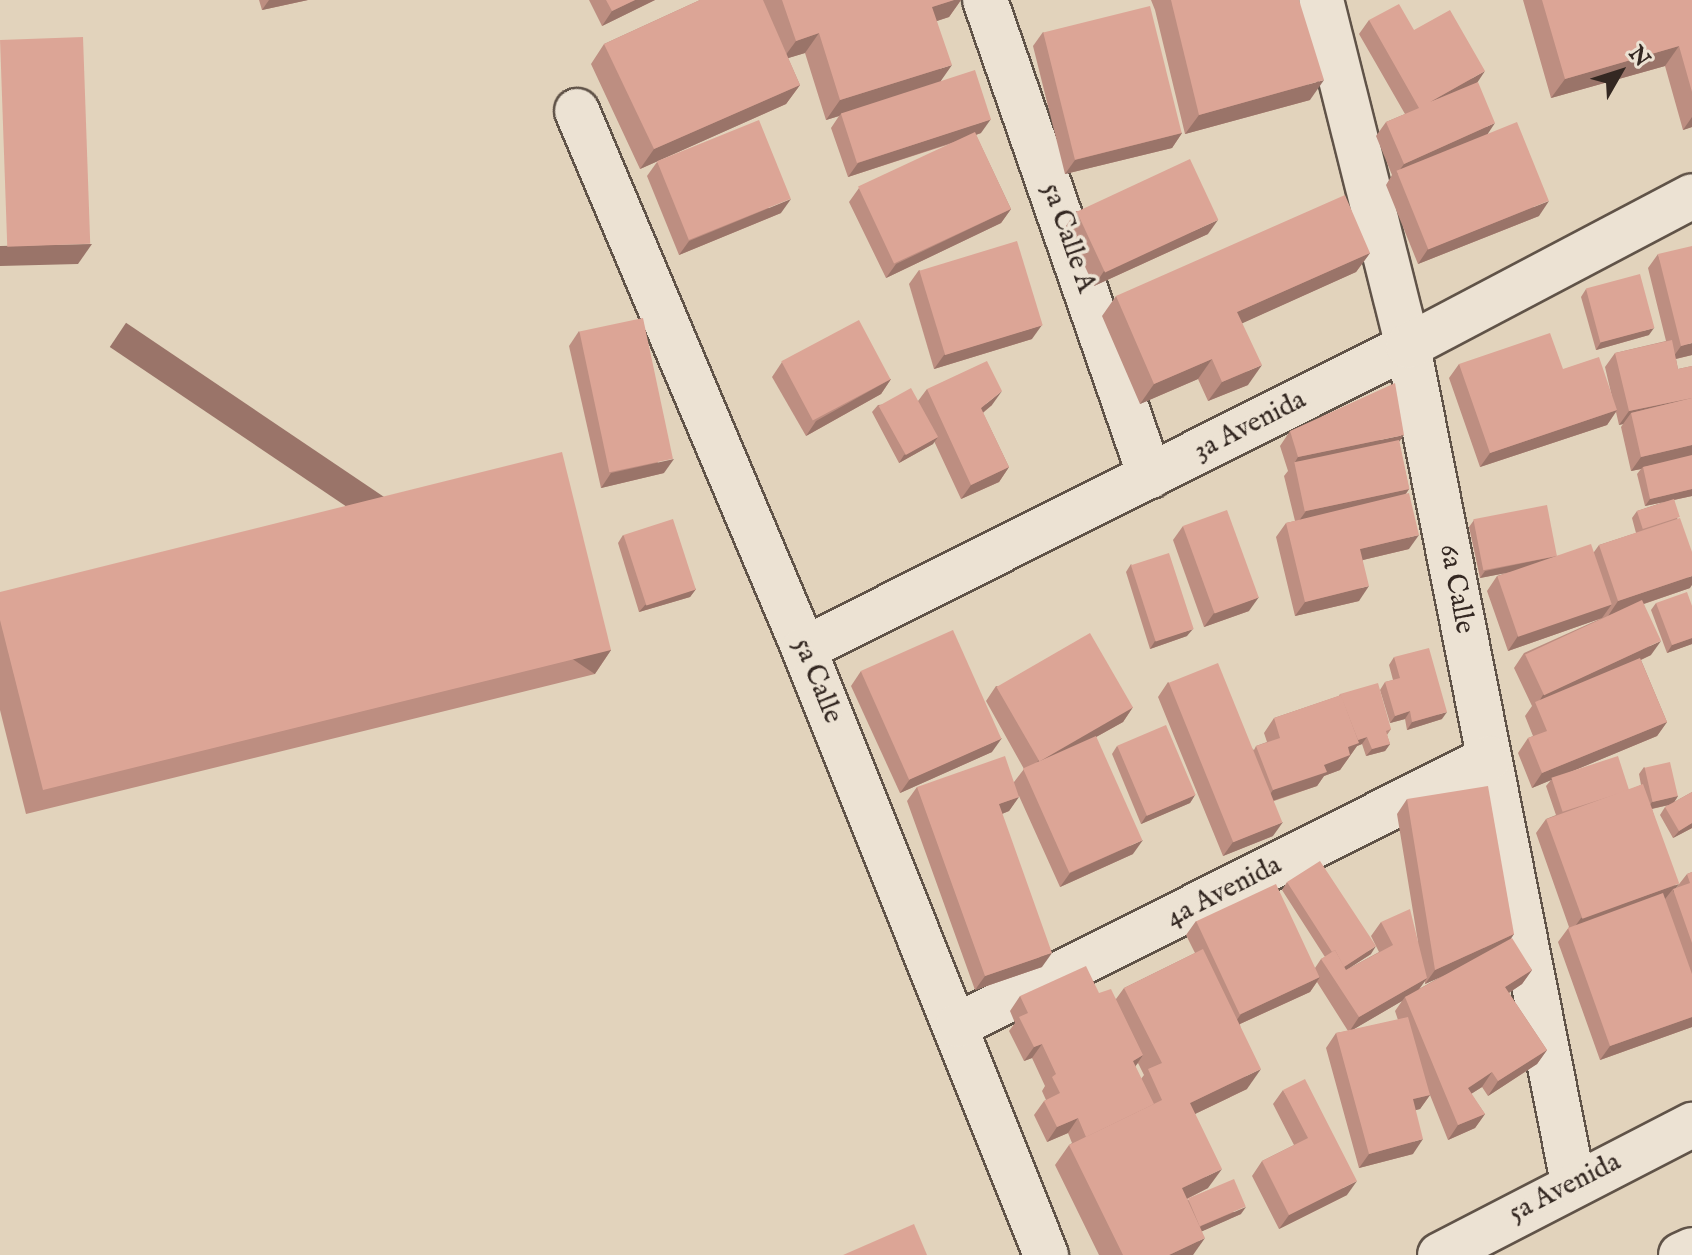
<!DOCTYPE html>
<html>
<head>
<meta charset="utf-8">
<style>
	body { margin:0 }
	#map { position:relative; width:1692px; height:1255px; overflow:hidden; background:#e2d3bc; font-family:"IM FELL English",serif }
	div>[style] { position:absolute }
	.roads { filter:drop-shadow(2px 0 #605348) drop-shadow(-2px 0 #605348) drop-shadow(0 2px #605348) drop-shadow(0 -2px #605348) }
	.street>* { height:44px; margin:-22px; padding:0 22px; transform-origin:22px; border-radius:22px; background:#ece2d3 }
	.secondary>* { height:44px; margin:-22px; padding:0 22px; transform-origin:22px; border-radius:22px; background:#ece2d3 }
	.wall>* { inset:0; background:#bd8e81 }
	.shaded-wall>* { inset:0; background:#9a7469; transform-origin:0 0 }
	.building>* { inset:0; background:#dca596; transform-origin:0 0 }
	span { translate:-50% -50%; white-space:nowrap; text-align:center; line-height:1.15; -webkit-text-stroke:7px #ece2d3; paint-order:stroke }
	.street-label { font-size:28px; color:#342822 }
	.north { position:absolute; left:1580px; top:32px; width:80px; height:80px; -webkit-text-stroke:6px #ece2d3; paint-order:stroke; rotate:51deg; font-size:22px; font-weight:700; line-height:32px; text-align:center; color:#342822 }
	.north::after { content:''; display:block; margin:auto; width:28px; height:36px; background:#342822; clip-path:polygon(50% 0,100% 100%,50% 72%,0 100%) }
</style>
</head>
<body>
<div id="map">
	<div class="roads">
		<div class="street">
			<div style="left:985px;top:0;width:504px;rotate:70.88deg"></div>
			<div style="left:1321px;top:0;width:357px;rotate:75.9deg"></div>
			<div style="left:1408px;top:346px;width:852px;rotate:78.84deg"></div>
			<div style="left:577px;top:111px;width:584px;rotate:67.12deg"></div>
			<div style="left:804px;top:649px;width:653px;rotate:68.23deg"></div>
			<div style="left:804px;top:649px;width:676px;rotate:-26.64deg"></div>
			<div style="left:1408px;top:346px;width:321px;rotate:-27.8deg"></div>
			<div style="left:958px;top:1025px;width:594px;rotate:-26.69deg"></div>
			<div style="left:1440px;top:1255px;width:284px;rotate:-27.3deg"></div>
		</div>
		<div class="secondary">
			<div style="left:1681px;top:1255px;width:12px;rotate:-24deg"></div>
		</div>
	</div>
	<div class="wall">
		<div style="clip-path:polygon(259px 0,308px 0,262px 10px)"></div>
		<div style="clip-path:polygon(589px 0,655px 0,602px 26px)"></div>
		<div style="clip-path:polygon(700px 0,961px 0,949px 17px,937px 21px,941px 81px,981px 133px,976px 135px,1011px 209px,1001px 223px,886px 278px,849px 202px,859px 188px,953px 143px,848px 177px,831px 128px,839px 116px,826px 120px,805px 53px,788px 58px,800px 85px,786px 104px,640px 169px,591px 64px,604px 44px)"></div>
		<div style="clip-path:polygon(1151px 0,1299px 0,1310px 100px,1185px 134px,1155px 10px)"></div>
		<div style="clip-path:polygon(1523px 0,1692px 0,1692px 127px,1683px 130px,1665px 66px,1551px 98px)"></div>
		<div style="clip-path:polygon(1369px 20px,1414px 30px,1477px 83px,1488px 134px,1539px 216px,1418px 264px,1386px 185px,1392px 175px,1376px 136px,1386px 122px,1405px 114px,1359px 34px)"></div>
		<div style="clip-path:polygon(1043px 32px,1182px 133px,1172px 148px,1065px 174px,1033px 46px)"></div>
		<div style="clip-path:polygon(657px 162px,781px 213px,679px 255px,647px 176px)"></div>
		<div style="clip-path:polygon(1076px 211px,1208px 234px,1094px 286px,1066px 226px)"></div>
		<div style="clip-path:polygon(1370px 253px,1356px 272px,1242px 323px,1248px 385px,1208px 401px,1198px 379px,1140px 404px,1102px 316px,1116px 296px)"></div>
		<div style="clip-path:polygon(1658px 254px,1692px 355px,1676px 359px,1678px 369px,1692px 366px,1692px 496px,1674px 500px,1690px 588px,1644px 604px,1651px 655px,1641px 660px,1667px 722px,1657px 736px,1563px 775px,1629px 790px,1641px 785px,1639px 774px,1644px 767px,1678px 796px,1674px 802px,1692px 792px,1692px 828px,1673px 838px,1660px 815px,1665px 807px,1669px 805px,1652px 809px,1676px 888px,1687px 874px,1692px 872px,1692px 1027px,1600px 1060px,1558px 942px,1569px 927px,1536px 833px,1546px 819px,1556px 815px,1546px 786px,1551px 780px,1532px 788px,1518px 753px,1528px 738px,1533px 736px,1525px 716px,1532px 706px,1514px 668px,1524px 653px,1602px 618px,1508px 651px,1487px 591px,1497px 576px,1506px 573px,1480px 578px,1469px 527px,1474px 520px,1557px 556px,1594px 552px,1599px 545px,1636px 533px,1632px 518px,1637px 511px,1664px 502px,1645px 506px,1637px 474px,1641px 469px,1631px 471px,1621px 427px,1623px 424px,1619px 425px,1616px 412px,1607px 425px,1480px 467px,1449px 378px,1459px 364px,1563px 369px,1612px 397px,1605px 367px,1615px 353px,1666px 341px,1648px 268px)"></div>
		<div style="clip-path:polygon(919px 270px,1032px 339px,934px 369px,909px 284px)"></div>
		<div style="clip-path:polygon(1586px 289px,1649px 335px,1596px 350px,1581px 297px)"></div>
		<div style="clip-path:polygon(579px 331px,664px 473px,601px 488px,569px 346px)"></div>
		<div style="clip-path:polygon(782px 362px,891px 379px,881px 394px,806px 436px,772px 377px)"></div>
		<div style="clip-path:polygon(927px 389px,992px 405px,983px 413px,1009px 467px,999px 482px,961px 499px,934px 441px,933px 444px,899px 463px,872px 412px,878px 405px,918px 401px)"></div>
		<div style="clip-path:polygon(1290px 431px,1399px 442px,1409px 489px,1406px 494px,1409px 549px,1363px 560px,1359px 601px,1295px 616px,1276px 537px,1286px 523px,1295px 521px,1284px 476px,1288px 471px,1280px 446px)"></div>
		<div style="clip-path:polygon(1183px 526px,1249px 611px,1204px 627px,1173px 540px)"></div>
		<div style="clip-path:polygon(623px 535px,696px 589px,690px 597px,639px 612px,618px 543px)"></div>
		<div style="clip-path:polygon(1131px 564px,1187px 636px,1150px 649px,1126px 572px)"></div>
		<div style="clip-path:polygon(0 592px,611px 650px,595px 674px,26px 814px,0 710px)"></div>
		<div style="clip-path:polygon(1656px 603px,1692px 606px,1692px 644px,1667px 653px,1651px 610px)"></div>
		<div style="clip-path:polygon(1394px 657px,1442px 719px,1407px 730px,1405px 719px,1390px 723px,1380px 690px,1385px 682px,1393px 680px,1389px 665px)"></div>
		<div style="clip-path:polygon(861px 671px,992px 752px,900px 793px,851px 686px)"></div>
		<div style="clip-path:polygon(1168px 682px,1254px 750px,1256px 746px,1267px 742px,1264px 733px,1274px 718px,1339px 696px,1340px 694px,1391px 729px,1387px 735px,1390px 744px,1385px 751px,1366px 756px,1362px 744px,1357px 746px,1340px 770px,1324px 776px,1317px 786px,1274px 801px,1273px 836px,1223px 856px,1158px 697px)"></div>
		<div style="clip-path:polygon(996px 686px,1133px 707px,1123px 722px,1096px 737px,1133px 854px,1060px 887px,1019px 796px,1009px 811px,1002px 814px,1042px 967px,975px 990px,907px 801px,917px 787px,1014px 782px,1024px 769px,986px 701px)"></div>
		<div style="clip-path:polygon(1117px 746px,1195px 795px,1190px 803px,1141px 824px,1112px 754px)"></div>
		<div style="clip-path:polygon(evenodd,1407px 799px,1514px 934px,1510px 939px,1532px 970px,1522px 984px,1509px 993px,1547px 1050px,1537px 1064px,1488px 1096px,1482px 1087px,1471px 1094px,1485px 1114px,1475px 1128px,1448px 1140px,1430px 1095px,1420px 1109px,1416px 1110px,1413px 1154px,1359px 1168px,1326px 1048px,1336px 1033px,1348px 1031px,1317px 982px,1310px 992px,1240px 1024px,1247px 1089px,1195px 1114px,1208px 1188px,1187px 1199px,1188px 1200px,1241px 1214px,1202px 1231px,1193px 1255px,1099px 1255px,1055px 1165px,1069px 1145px,1072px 1143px,1068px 1133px,1047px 1142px,1034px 1115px,1044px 1101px,1046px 1100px,1042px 1091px,1045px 1086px,1032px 1058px,1024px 1061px,1009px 1031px,1015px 1023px,1010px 1011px,1020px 996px,1099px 993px,1116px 999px,1124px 988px,1195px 953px,1186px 935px,1196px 921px,1315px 968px,1321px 959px,1325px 957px,1282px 890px,1287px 882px,1371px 954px,1346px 970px,1379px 952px,1371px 936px,1381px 922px,1418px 942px,1397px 814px,1407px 799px,1444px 975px,1419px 989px,1425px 981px,1425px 984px,1444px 975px,1407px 799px,1402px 1001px,1395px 1011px,1398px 1020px,1352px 1030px,1402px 1001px,1407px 799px,1138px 1063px,1144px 1075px,1141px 1079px,1135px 1066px,1138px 1063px)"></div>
		<div style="clip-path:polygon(1283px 1090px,1347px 1195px,1279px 1229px,1252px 1176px,1262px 1161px,1294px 1145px,1273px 1104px)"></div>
	</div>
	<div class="shaded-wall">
		<div style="clip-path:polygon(269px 0,308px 0,262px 10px)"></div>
		<div style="clip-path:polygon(635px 0,655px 0,602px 26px,612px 11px)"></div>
		<div style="clip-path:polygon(954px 0,961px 0,949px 17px,918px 27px,932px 7px)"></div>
		<div style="clip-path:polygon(819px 33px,805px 53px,782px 60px,796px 41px)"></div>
		<div style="clip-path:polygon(1679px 46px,1665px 66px,1551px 98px,1565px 79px)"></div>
		<div style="clip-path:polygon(952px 65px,938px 85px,841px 114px,839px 116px,826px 120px,840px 100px)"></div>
		<div style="clip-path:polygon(1485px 71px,1475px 86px,1430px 102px)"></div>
		<div style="clip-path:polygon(1324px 80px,1310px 100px,1185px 134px,1199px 115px)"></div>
		<div style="clip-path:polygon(800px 85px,786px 104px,640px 169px,654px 149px)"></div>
		<div style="clip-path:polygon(1692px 117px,1692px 127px,1683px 130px)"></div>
		<div style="clip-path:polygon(991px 119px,981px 133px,848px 177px,858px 163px)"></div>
		<div style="clip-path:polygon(1495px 123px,1485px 138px,1397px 174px,1404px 164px)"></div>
		<div style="clip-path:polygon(1182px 133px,1172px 148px,1065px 174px,1075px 160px)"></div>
		<div style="clip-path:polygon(791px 199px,781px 213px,679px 255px,689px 241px)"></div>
		<div style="clip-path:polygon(1549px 201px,1539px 216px,1418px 264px,1428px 249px)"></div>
		<div style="clip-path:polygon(1011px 209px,1001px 223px,886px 278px,896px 264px)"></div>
		<div style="clip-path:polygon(1218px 220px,1208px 234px,1094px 286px,1104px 271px)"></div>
		<div style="clip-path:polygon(92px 244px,78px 264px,0 266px,0 246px)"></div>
		<div style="clip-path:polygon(1370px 253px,1356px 272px,1223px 332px,1237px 312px)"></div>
		<div style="clip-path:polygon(1042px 325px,1032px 339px,934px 369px,944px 355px)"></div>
		<div style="clip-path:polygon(1654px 328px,1649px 335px,1596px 350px,1601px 342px)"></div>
		<div style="clip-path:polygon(1692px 343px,1692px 355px,1671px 360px,1681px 346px)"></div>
		<div style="clip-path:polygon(1212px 359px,1198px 379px,1140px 404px,1154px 384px)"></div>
		<div style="clip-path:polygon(1262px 365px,1248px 385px,1208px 401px,1222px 382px)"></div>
		<div style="clip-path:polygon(891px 379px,881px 394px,806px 436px,816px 421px)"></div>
		<div style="clip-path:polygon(1002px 391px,992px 405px,971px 422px,981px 408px)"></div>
		<div style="clip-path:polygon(1692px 398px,1631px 413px,1623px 424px,1619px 425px,1629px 411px)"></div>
		<div style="clip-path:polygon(1617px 410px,1607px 425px,1480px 467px,1490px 453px)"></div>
		<div style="clip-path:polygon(1404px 435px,1394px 449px,1295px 462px,1298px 457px)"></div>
		<div style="clip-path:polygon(938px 437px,933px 444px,899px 463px,904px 455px)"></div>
		<div style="clip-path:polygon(1692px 445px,1692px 457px,1643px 467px,1641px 469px,1631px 471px,1641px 457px)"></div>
		<div style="clip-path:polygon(674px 459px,664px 473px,601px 488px,611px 473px)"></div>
		<div style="clip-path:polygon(1009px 467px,999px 482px,961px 499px,971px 485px)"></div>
		<div style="clip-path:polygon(1409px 489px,1399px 503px,1296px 525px,1306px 511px)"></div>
		<div style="clip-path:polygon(1692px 489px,1692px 496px,1645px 506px,1650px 499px)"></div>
		<div style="clip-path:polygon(1419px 535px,1409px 549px,1350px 563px,1360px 549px)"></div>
		<div style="clip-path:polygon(1557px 556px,1552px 564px,1480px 578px,1485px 571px)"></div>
		<div style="clip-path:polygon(1692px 576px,1692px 585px,1690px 588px,1608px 616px,1618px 601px)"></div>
		<div style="clip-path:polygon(1369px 586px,1359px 601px,1295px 616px,1305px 602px)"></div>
		<div style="clip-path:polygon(696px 589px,690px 597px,639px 612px,645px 605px)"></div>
		<div style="clip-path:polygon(1259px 597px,1249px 611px,1204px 627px,1214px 613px)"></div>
		<div style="clip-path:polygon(1612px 604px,1602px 618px,1508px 651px,1518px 636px)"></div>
		<div style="clip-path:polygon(1193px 629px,1187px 636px,1150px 649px,1155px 641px)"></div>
		<div style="clip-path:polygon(1692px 638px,1692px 644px,1667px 653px,1672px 645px)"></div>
		<div style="clip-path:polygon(1661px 641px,1651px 655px,1538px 707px,1537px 705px,1543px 695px)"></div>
		<div style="left:611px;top:650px;width:29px;height:585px;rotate:124deg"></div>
		<div style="clip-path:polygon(1133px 707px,1123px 722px,1028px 775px,1038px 761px)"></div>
		<div style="clip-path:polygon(1410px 711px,1405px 719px,1390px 723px,1395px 716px)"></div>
		<div style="clip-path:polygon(1447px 712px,1442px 719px,1407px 730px,1412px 722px)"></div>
		<div style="clip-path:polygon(1667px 722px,1657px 736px,1532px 788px,1542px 773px)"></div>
		<div style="clip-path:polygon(1367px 737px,1362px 744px,1357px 746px,1340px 770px,1324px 776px,1317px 786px,1263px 804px,1273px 790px,1348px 747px,1355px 741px)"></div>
		<div style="clip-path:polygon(1002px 738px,992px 752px,900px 793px,910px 779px)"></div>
		<div style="clip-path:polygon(1390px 744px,1385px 751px,1366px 756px,1372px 749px)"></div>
		<div style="clip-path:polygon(1195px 795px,1190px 803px,1141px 824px,1146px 816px)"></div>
		<div style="clip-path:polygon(1678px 796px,1673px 804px,1646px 810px,1652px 802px)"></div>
		<div style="clip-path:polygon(1019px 797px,1009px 811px,989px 819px,999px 804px)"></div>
		<div style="clip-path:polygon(1283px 822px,1273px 836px,1223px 856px,1233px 842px)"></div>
		<div style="clip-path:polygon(1692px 823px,1692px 828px,1673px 838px,1679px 831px)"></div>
		<div style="clip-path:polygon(1143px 840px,1133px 854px,1060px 887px,1070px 873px)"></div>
		<div style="clip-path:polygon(1679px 884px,1673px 892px,1673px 889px,1665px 899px,1571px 932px,1581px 918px)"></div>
		<div style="clip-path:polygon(1514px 934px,1504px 949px,1425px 984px,1435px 970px)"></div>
		<div style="clip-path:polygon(1376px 946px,1371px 954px,1337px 976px,1342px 968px)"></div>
		<div style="clip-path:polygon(1052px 953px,1042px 967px,975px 990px,985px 976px)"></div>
		<div style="clip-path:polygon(1532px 970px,1522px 984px,1495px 1002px,1505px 987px)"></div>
		<div style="clip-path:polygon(1320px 977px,1310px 992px,1231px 1028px,1241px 1014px)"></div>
		<div style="clip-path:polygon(1427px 978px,1417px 992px,1405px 997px,1402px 1001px,1349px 1032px,1359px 1017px)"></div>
		<div style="clip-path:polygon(1692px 1017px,1692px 1027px,1600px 1060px,1610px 1046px)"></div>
		<div style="clip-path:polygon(1042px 1044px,1032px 1058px,1024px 1061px,1034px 1047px)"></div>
		<div style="clip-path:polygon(1547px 1050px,1537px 1064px,1488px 1096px,1498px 1081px)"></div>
		<div style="clip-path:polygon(1143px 1055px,1133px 1070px,1133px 1061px)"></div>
		<div style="clip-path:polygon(1261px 1069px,1247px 1089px,1176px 1123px,1190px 1103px)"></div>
		<div style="clip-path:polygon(1492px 1072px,1482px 1087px,1458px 1102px,1468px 1088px)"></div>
		<div style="clip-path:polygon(1430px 1095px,1420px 1109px,1403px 1113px,1413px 1099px)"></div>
		<div style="clip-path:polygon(1485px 1114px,1475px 1128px,1448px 1140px,1458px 1125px)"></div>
		<div style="clip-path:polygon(1078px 1118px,1068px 1133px,1047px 1142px,1057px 1127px)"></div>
		<div style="clip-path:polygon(1423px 1139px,1413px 1154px,1359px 1168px,1369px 1154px)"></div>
		<div style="clip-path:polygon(1222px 1169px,1208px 1188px,1168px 1208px,1182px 1188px)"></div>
		<div style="clip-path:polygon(1357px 1181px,1347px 1195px,1279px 1229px,1289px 1215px)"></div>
		<div style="clip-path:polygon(1246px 1207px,1241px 1214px,1196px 1234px,1201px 1226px)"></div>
		<div style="clip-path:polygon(1205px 1238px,1193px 1255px,1169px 1255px)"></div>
	</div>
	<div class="building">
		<div style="clip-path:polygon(606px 0,635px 0,612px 11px)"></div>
		<div style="clip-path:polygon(700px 0,763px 0,800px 85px,654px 149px,604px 44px)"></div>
		<div style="clip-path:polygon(782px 0,954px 0,932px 7px,952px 65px,840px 100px,819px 33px,796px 41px)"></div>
		<div style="clip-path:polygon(1171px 0,1299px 0,1324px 80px,1199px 115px)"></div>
		<div style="clip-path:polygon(1542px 0,1692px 0,1692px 92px,1679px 46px,1565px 79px)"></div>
		<div style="clip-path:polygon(1399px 4px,1414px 30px,1450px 10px,1485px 71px,1430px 102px,1478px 82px,1495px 123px,1404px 164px,1386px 122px,1419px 108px,1369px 20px)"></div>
		<div style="left:1150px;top:6px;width:131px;height:110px;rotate:76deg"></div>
		<div style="left:83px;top:37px;width:207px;height:83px;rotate:88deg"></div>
		<div style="left:975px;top:70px;width:52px;height:141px;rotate:72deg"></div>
		<div style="left:759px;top:120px;width:85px;height:110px;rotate:68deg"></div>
		<div style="left:1517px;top:122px;width:85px;height:130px;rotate:68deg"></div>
		<div style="left:975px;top:132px;width:85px;height:129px;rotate:65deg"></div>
		<div style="left:1190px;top:159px;width:67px;height:125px;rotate:65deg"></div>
		<div style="clip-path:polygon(1345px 195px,1370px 253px,1237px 312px,1262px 365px,1222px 382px,1212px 359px,1154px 384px,1116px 296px)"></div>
		<div style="left:1017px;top:241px;width:88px;height:102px;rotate:73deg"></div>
		<div style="clip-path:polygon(1692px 246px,1692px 343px,1681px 346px,1658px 254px)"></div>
		<div style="left:1640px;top:274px;width:56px;height:56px;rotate:75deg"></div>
		<div style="left:643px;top:318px;width:144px;height:65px;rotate:78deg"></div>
		<div style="left:859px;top:320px;width:67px;height:88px;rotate:62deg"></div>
		<div style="clip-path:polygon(1550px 333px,1563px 369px,1599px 357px,1617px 410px,1490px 453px,1459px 364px)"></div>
		<div style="clip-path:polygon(1672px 340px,1678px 369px,1692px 366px,1692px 398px,1629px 411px,1615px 353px)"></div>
		<div style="clip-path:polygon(987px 361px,1002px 391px,981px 408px,1009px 467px,971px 485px,927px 389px)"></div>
		<div style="clip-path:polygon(1395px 383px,1404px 435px,1298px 457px,1290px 431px)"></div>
		<div style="left:911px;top:388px;width:56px;height:37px;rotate:61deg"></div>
		<div style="clip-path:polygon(1692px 398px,1692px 445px,1641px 457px,1631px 413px)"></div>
		<div style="left:1399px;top:440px;width:50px;height:107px;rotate:78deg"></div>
		<div style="clip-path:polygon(562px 452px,611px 650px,43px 790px,0 620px,0 592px)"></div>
		<div style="clip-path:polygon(1692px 455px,1692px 489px,1650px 499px,1643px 467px)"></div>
		<div style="clip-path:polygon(1409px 493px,1419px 535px,1360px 549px,1369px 586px,1305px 602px,1286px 523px)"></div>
		<div style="left:1674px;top:499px;width:19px;height:39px;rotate:72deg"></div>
		<div style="left:1547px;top:505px;width:52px;height:75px;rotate:79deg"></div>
		<div style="left:1227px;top:510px;width:93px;height:47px;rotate:70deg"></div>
		<div style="clip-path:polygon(1680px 518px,1692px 552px,1692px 576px,1618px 601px,1599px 545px)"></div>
		<div style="left:673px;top:519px;width:74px;height:52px;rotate:72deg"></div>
		<div style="left:1591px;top:544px;width:64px;height:99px;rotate:71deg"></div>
		<div style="left:1169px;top:553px;width:80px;height:40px;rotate:72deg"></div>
		<div style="clip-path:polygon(1687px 592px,1692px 606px,1692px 638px,1672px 645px,1656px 603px)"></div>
		<div style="left:1642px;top:600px;width:45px;height:129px;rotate:65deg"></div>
		<div style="left:953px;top:630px;width:119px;height:101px;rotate:66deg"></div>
		<div style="left:1090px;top:633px;width:86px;height:108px;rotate:60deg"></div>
		<div style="clip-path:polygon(1429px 648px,1447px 712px,1412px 722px,1410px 711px,1395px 716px,1385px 682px,1400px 678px,1394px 657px)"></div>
		<div style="clip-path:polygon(1640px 658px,1667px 722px,1542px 773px,1528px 738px,1547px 731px,1535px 702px)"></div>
		<div style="left:1218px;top:663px;width:172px;height:53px;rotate:68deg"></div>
		<div style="clip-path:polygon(1378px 683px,1391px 729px,1386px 731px,1390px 744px,1372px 749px,1367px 737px,1358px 740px,1340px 694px)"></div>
		<div style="clip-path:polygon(1341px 695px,1359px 743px,1348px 747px,1350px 755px,1324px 765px,1327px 772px,1273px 790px,1256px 746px,1280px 738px,1274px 718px)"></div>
		<div style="left:1166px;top:725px;width:76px;height:53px;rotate:67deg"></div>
		<div style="left:1096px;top:736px;width:114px;height:80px;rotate:66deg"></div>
		<div style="clip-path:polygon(1005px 756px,1019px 797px,999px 804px,1052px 953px,985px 976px,917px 787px)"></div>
		<div style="left:1618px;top:756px;width:36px;height:70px;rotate:72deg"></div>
		<div style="left:1670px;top:762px;width:35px;height:26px;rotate:77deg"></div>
		<div style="left:1643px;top:784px;width:106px;height:103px;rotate:70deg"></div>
		<div style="clip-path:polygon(1488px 786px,1514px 934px,1435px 970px,1407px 799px)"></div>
		<div style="clip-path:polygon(1692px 792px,1692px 823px,1679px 831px,1665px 807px)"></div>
		<div style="clip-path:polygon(1320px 861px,1376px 946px,1344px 967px,1335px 950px,1332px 952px,1287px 882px)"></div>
		<div style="clip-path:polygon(1692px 872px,1692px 943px,1673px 889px,1690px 883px,1687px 874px)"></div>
		<div style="left:1276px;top:884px;width:103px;height:88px;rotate:65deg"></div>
		<div style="clip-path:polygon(1663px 893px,1692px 974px,1692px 1017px,1610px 1046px,1568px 928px)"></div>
		<div style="clip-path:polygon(1410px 909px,1427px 978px,1359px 1017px,1321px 959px,1335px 950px,1346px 970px,1393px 945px,1381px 922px)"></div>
		<div style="clip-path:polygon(1512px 938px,1532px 970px,1505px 987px,1547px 1050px,1498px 1081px,1492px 1072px,1468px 1088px,1485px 1114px,1458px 1125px,1405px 997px)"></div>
		<div style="clip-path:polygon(1203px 949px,1261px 1069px,1190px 1103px,1222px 1169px,1182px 1188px,1205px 1238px,1169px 1255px,1123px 1255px,1069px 1145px,1162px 1100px,1148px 1069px,1162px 1063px,1124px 988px)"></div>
		<div style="clip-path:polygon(1086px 966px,1099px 993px,1111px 989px,1143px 1055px,1133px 1061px,1154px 1104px,1086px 1137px,1078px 1118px,1057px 1127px,1044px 1101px,1060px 1093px,1052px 1077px,1056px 1074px,1042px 1044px,1034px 1047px,1019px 1017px,1028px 1013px,1020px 996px)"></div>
		<div style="clip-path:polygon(1408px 1017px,1430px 1095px,1413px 1099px,1423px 1139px,1369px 1154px,1336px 1033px)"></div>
		<div style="clip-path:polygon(1305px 1079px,1357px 1181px,1289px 1215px,1262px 1161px,1308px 1138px,1283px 1090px)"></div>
		<div style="left:1234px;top:1179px;width:30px;height:50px;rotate:67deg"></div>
		<div style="clip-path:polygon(914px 1224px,927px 1255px,843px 1255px)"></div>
	</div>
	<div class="street-label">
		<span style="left:1068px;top:238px;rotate:71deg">5a Calle A</span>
		<span style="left:1250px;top:426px;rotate:-27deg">3a Avenida</span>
		<span style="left:1456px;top:589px;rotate:79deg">6a Calle</span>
		<span style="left:817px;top:681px;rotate:68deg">5a Calle</span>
		<span style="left:1224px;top:892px;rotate:-27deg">4a Avenida</span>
		<span style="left:1565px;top:1188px;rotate:-27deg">5a Avenida</span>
	</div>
	<div class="north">N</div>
</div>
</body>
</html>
